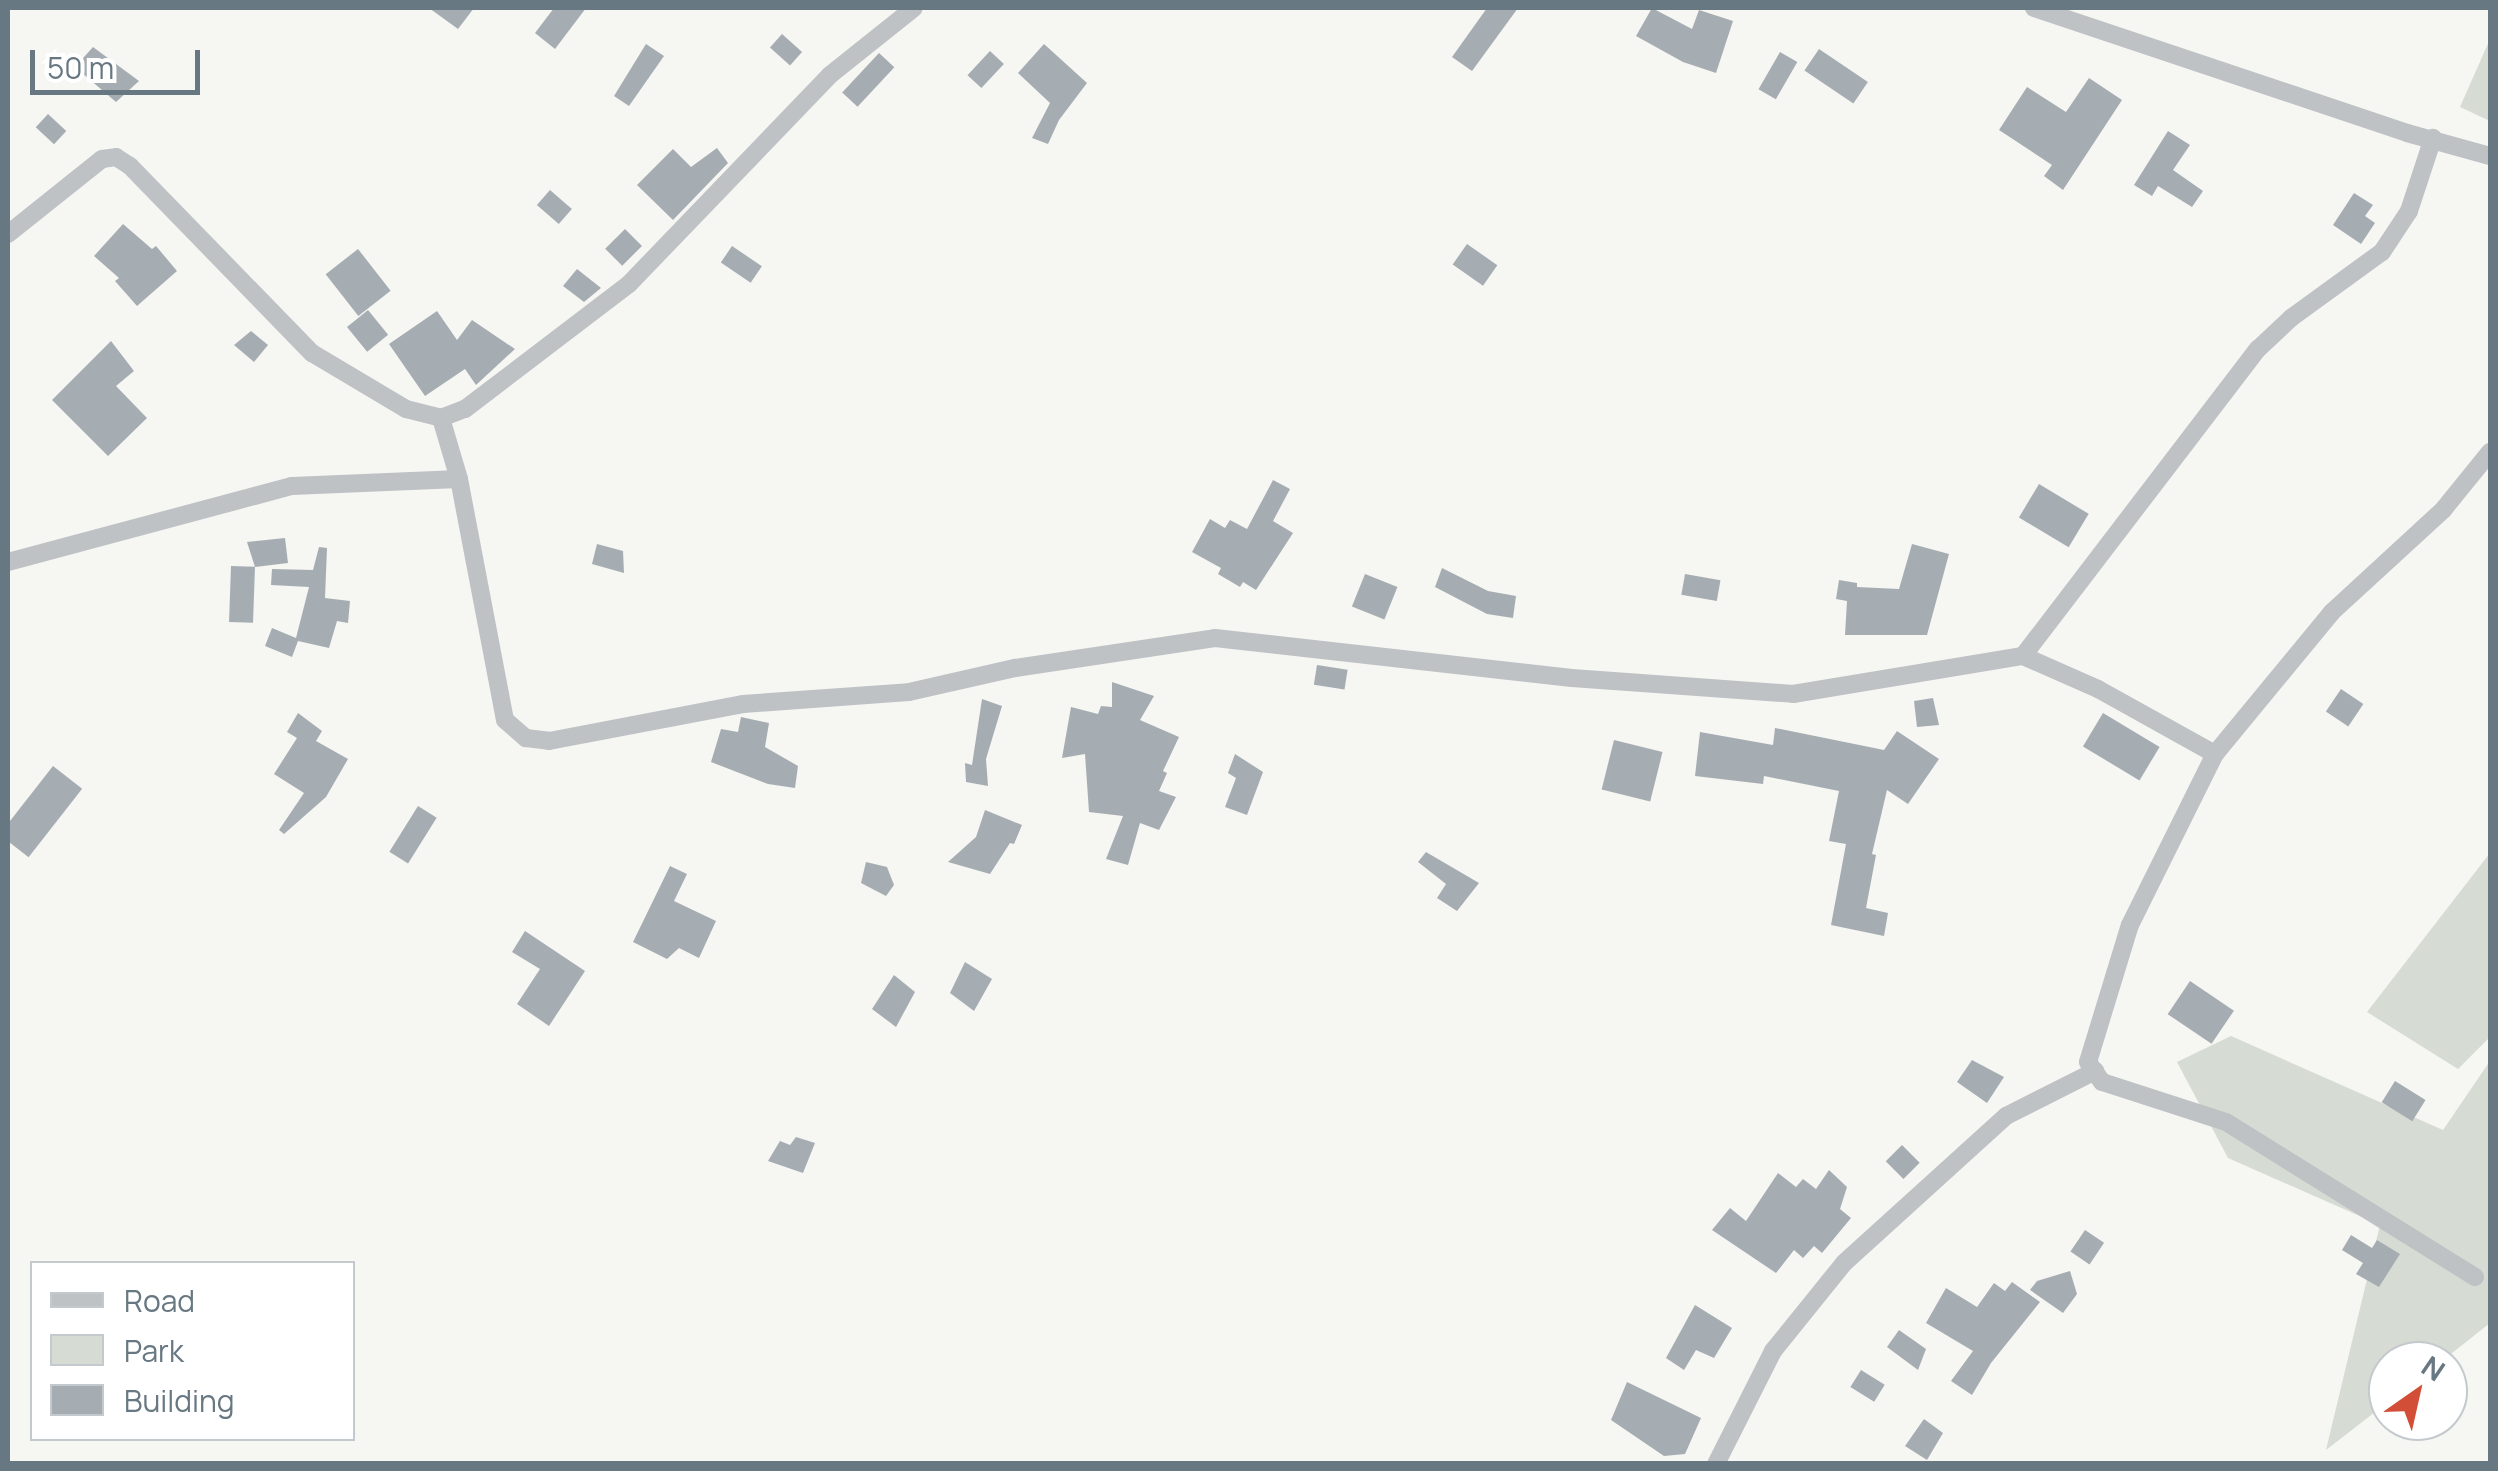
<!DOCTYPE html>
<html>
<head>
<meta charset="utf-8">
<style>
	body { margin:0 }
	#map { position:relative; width:2498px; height:1471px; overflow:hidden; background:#f6f6f3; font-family:Manrope,sans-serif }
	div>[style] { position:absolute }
	.green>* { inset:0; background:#d6dbd3 }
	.building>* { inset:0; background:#a6adb2; transform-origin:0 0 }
	.minor>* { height:18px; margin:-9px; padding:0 9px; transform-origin:9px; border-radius:9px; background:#bec2c5 }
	span { translate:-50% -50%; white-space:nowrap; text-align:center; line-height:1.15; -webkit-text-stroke:10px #fff; paint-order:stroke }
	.frame { position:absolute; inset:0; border:10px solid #687882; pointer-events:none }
	.legend { position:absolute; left:30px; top:1261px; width:325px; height:180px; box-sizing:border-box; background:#fff; border:2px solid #c3c9cd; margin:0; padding:12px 18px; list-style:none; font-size:30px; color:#687882 }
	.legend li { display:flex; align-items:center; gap:20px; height:50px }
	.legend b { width:50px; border:2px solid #c3c9cd }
	.north { position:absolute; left:2368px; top:1341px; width:100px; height:100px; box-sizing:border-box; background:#fff; border:2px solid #c3c9cd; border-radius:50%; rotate:34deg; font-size:28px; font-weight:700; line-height:40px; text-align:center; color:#687882 }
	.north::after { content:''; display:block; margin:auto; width:35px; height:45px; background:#d34e36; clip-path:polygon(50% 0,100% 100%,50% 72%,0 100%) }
	.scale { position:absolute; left:30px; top:50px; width:170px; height:45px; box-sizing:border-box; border:5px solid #687882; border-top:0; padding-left:12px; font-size:30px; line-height:35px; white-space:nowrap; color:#687882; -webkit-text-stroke:8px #fff; paint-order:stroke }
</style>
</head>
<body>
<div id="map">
	<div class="green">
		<div style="clip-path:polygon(2490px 39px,2490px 121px,2460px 107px)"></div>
		<div style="clip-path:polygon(2490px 853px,2490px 1037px,2458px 1069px,2367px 1012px)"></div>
		<div style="clip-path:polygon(2231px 1036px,2443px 1130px,2490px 1061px,2490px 1323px,2442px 1361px,2388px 1361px,2388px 1402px,2326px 1450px,2380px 1225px,2228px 1158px,2177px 1062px)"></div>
	</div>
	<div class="building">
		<div style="clip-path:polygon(429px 8px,474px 8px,458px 29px)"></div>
		<div style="clip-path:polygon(554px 8px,586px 8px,555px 49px,535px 33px)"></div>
		<div style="clip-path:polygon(1487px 8px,1518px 8px,1472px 71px,1452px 57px)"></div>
		<div style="clip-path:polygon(1652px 8px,1692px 29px,1699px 10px,1733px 21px,1716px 73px,1683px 62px,1636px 36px)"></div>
		<div style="left:782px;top:34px;width:27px;height:18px;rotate:42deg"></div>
		<div style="clip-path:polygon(646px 44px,664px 56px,629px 106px,614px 96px)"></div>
		<div style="clip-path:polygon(1044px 44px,1087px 83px,1059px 120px,1048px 144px,1032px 138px,1050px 103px,1018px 73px)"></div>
		<div style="clip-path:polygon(93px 47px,139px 81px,116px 102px,75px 67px)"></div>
		<div style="left:1819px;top:49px;width:59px;height:26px;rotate:34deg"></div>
		<div style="left:990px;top:51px;width:19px;height:33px;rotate:43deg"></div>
		<div style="left:1780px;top:52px;width:20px;height:43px;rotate:30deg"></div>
		<div style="left:879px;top:53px;width:21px;height:54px;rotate:43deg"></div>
		<div style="clip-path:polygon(2089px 78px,2122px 100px,2063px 190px,2044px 176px,2052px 165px,1999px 130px,2027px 87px,2066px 112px)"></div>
		<div style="left:48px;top:114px;width:25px;height:18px;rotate:43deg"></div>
		<div style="clip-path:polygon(2168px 131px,2190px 145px,2173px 170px,2203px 191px,2192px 207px,2158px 186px,2152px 196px,2134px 185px)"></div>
		<div style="clip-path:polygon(717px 148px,728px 163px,673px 220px,637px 185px,673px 149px,691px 167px)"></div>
		<div style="left:550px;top:190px;width:29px;height:20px;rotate:41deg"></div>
		<div style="clip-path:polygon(2354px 193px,2373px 205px,2365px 216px,2375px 223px,2361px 244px,2333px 225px)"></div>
		<div style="clip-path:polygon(123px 224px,152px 249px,156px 246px,177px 271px,137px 306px,115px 281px,119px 278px,94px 256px)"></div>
		<div style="left:625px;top:229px;width:24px;height:28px;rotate:45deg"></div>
		<div style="left:1467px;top:244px;width:37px;height:25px;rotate:35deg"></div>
		<div style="left:732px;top:246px;width:36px;height:20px;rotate:34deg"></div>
		<div style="left:358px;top:249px;width:53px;height:41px;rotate:52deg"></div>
		<div style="clip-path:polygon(577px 269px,601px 288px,584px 302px,563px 286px)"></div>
		<div style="left:368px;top:310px;width:32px;height:27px;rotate:51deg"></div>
		<div style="clip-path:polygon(437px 311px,457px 340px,472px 320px,515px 349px,476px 385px,465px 369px,425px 396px,389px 344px)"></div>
		<div style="clip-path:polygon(251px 331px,268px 345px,254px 362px,234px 345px)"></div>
		<div style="clip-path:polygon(111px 341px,134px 371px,116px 386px,147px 418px,108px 456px,52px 400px)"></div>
		<div style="clip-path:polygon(1273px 480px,1290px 489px,1273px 521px,1293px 533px,1256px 590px,1243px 582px,1240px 587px,1218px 574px,1221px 568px,1192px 552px,1210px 519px,1225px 528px,1230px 520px,1247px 529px)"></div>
		<div style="left:2039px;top:484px;width:58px;height:39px;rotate:31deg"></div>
		<div style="clip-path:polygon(285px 538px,288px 563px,255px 567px,247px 542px)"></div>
		<div style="clip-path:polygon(597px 544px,623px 551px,624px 573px,592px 564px)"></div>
		<div style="clip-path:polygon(1912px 544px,1949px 554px,1927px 635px,1845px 635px,1847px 601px,1836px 599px,1839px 580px,1857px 583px,1857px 587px,1899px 589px)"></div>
		<div style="clip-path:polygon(319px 547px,327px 548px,325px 598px,350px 601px,348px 623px,337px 621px,329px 648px,298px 641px,292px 657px,265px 646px,272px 628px,296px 638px,309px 587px,271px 585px,272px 569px,313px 570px)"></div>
		<div style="left:231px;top:566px;width:24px;height:56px;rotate:2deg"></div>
		<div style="clip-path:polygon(1442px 568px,1488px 591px,1516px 596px,1513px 618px,1487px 614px,1435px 587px)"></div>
		<div style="left:1365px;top:574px;width:35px;height:35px;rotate:22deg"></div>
		<div style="left:1685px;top:574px;width:36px;height:21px;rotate:10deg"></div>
		<div style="left:1317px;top:665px;width:31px;height:20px;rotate:9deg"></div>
		<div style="clip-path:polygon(1112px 682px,1154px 696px,1140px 720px,1179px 737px,1163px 771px,1167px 773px,1159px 791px,1176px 797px,1159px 830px,1140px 823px,1128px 865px,1106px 859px,1123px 816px,1089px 812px,1085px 754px,1062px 758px,1071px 707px,1098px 714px,1101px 706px,1112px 707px)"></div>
		<div style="left:2341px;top:689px;width:27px;height:27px;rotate:34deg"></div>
		<div style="clip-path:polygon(1933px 698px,1939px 725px,1917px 727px,1914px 701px)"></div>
		<div style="clip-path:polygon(982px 699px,1002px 706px,986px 759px,988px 786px,966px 782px,965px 763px,972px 765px)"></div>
		<div style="clip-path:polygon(298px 713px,322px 731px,316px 741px,348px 759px,326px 797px,284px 834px,279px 830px,304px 793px,274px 774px,297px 738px,287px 732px)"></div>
		<div style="left:2103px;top:713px;width:66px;height:39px;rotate:31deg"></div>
		<div style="clip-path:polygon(741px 717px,769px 723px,765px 747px,798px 766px,795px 788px,768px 784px,711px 762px,721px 729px,738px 732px)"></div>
		<div style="clip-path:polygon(1775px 728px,1884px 750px,1897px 731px,1939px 759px,1908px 804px,1887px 790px,1872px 854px,1876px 855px,1866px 908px,1888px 913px,1884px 936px,1831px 925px,1846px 844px,1829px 841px,1839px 791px,1764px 776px,1763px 784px,1695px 776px,1700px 732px,1773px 745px)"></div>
		<div style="left:1614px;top:740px;width:50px;height:51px;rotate:14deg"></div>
		<div style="clip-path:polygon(1235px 754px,1263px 772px,1247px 815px,1225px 807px,1236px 778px,1228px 773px)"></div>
		<div style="left:53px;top:766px;width:37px;height:87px;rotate:38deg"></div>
		<div style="left:418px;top:806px;width:22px;height:54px;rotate:32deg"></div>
		<div style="clip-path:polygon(985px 810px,1022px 825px,1014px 844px,1010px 843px,990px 874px,948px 862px,976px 837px)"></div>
		<div style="clip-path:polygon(1426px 852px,1479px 883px,1457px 911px,1437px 898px,1446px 884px,1418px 862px)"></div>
		<div style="clip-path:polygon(866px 862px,887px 867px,894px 885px,886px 896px,861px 883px)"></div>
		<div style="clip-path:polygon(670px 866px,687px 874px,674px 901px,716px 921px,699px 958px,679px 948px,667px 959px,633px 942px)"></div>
		<div style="clip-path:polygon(525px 931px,585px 971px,549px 1026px,517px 1004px,540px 969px,512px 952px)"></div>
		<div style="clip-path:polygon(965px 962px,992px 979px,974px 1011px,950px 993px)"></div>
		<div style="clip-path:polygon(894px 975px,915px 992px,896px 1027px,872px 1009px)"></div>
		<div style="left:2190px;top:981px;width:53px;height:40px;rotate:34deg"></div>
		<div style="clip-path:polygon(1972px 1060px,2004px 1077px,1987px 1103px,1957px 1082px)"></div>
		<div style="left:2395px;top:1081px;width:36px;height:25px;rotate:32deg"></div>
		<div style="clip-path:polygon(796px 1137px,815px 1143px,803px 1173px,768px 1161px,780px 1141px,790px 1145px)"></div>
		<div style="left:1902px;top:1145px;width:25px;height:23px;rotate:45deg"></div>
		<div style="clip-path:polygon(1829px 1170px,1847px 1187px,1840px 1209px,1851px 1218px,1822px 1253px,1814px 1246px,1803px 1258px,1794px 1250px,1776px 1273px,1712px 1230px,1730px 1208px,1746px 1221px,1778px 1173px,1796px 1187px,1803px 1179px,1816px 1189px)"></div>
		<div style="left:2085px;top:1230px;width:23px;height:26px;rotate:34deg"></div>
		<div style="clip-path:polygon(2351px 1235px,2372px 1248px,2377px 1240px,2400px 1254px,2379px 1287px,2356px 1274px,2363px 1263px,2342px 1250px)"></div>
		<div style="clip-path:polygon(2070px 1271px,2077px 1294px,2063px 1313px,2030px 1290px,2037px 1281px)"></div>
		<div style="clip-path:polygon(2012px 1282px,2040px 1302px,1991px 1363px,1972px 1395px,1951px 1381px,1973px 1351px,1926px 1323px,1946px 1288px,1977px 1307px,1994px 1283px,2005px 1291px)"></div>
		<div style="clip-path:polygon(1695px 1305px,1732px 1328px,1714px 1358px,1696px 1350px,1684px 1370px,1666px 1358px)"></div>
		<div style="clip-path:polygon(1899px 1330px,1926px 1349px,1918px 1370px,1887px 1347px)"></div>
		<div style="left:1861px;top:1370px;width:28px;height:20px;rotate:32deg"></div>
		<div style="clip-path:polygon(1627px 1382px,1701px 1418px,1685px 1454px,1664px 1456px,1611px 1420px)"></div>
		<div style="clip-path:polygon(1924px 1419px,1943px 1433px,1927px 1460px,1905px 1446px)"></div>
	</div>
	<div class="minor">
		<div style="left:2034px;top:8px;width:393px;rotate:18.5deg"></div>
		<div style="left:2407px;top:133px;width:86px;rotate:15.5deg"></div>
		<div style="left:8px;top:234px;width:120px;rotate:-38.6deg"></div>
		<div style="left:102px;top:159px;width:14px;rotate:-8deg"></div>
		<div style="left:116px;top:157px;width:17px;rotate:33deg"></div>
		<div style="left:130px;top:166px;width:261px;rotate:45.8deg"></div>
		<div style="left:312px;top:353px;width:109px;rotate:30.8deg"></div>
		<div style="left:406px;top:409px;width:36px;rotate:14deg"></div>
		<div style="left:441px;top:418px;width:26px;rotate:-21deg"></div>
		<div style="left:465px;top:409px;width:206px;rotate:-37.3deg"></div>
		<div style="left:629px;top:284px;width:290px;rotate:-46.1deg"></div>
		<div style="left:830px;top:75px;width:107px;rotate:-38.6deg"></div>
		<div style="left:441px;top:418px;width:64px;rotate:73.6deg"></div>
		<div style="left:459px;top:479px;width:245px;rotate:79.2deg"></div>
		<div style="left:505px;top:720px;width:28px;rotate:41deg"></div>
		<div style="left:526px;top:738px;width:23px;rotate:7deg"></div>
		<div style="left:549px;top:741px;width:197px;rotate:-10.8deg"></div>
		<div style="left:743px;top:704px;width:166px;rotate:-4.1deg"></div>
		<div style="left:909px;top:692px;width:109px;rotate:-12.8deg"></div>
		<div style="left:1015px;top:668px;width:202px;rotate:-8.5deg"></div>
		<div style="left:1215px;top:638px;width:359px;rotate:6.4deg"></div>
		<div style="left:1572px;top:678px;width:222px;rotate:4.1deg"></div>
		<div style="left:1793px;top:694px;width:233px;rotate:-9.4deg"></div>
		<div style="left:2023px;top:656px;width:82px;rotate:23.7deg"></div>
		<div style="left:2098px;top:689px;width:134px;rotate:29.1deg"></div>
		<div style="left:8px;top:562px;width:294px;rotate:-15deg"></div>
		<div style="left:292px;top:486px;width:167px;rotate:-2.4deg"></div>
		<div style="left:2023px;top:656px;width:387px;rotate:-52.6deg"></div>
		<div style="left:2258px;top:349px;width:45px;rotate:-43.2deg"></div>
		<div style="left:2291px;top:318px;width:112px;rotate:-36deg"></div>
		<div style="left:2382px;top:252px;width:49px;rotate:-56.6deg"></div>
		<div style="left:2409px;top:211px;width:77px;rotate:-71.8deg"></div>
		<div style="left:2475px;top:1277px;width:293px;rotate:-148.1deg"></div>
		<div style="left:2226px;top:1122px;width:130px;rotate:-162.1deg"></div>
		<div style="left:2102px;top:1082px;width:24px;rotate:-125deg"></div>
		<div style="left:2088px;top:1062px;width:143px;rotate:-73deg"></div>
		<div style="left:2130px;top:925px;width:191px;rotate:-63.6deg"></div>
		<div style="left:2215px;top:754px;width:184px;rotate:-50.5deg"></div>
		<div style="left:2332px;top:612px;width:151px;rotate:-42.6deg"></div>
		<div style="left:2443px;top:510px;width:75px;rotate:-51deg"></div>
		<div style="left:1716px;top:1464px;width:127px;rotate:-63.2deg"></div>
		<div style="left:1773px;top:1351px;width:113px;rotate:-51.1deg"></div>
		<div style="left:1844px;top:1263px;width:219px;rotate:-42.2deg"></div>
		<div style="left:2006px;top:1116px;width:100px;rotate:-26.8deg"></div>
	</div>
	<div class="frame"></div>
	<ul class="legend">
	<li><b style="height:12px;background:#bec2c5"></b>Road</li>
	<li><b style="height:28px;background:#d6dbd3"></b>Park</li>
	<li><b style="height:28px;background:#a6adb2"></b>Building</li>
	</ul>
	<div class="north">N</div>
	<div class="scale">50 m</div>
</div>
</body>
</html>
